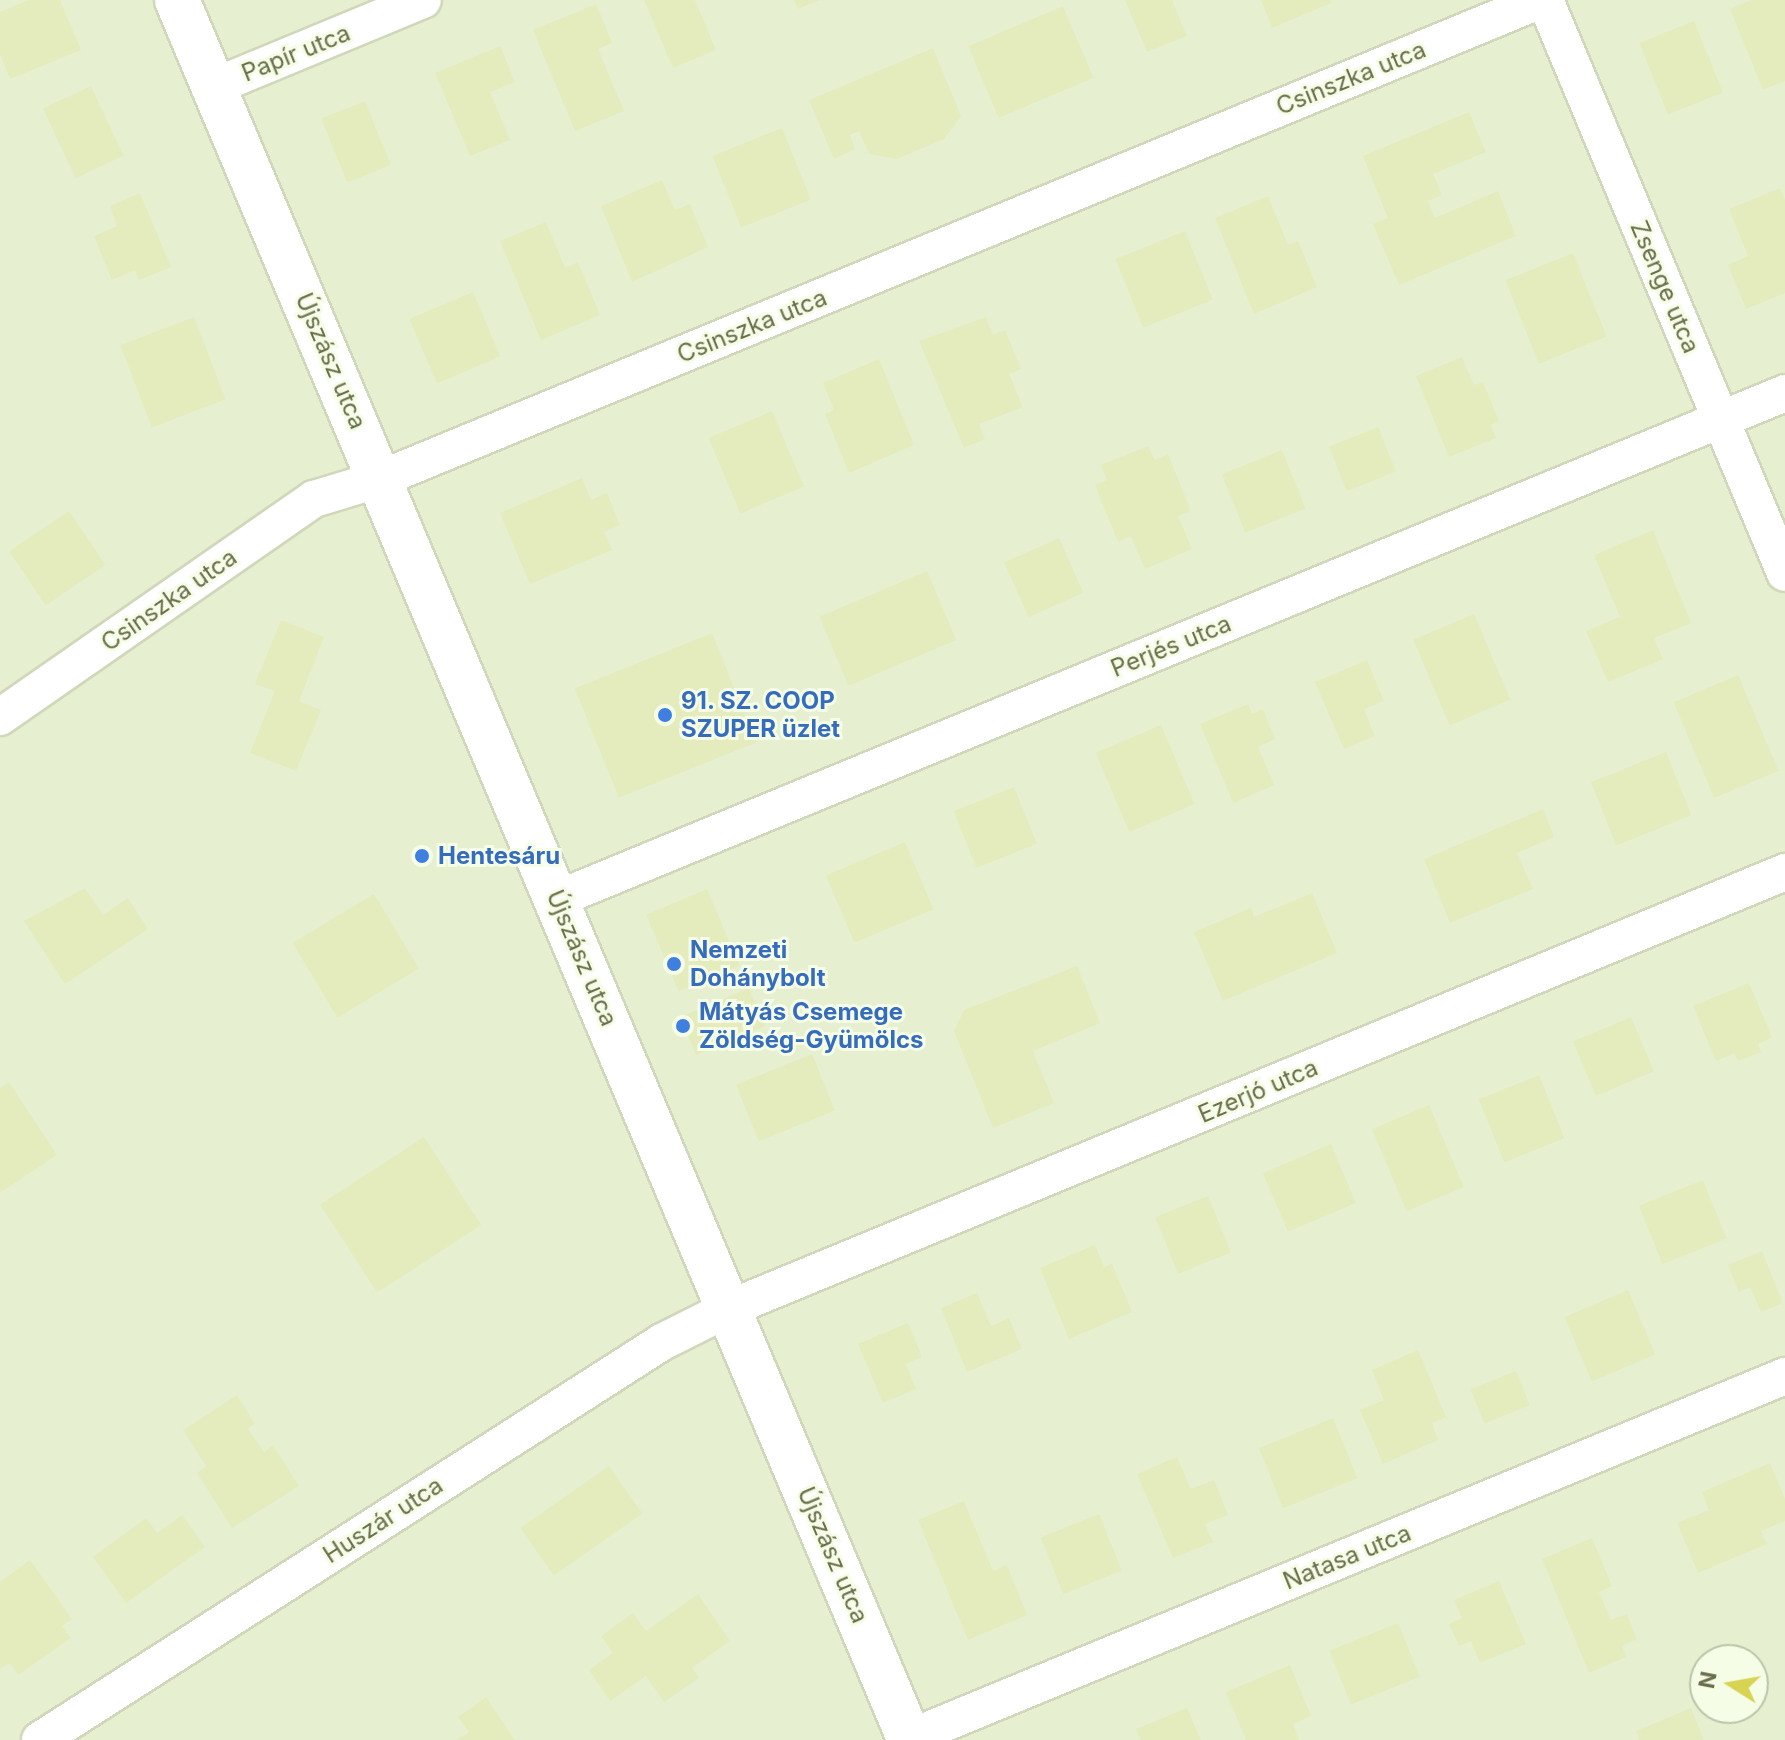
<!DOCTYPE html>
<html>
<head>
<meta charset="utf-8">
<style>
	body { margin:0 }
	#map { position:relative; width:1785px; height:1740px; overflow:hidden; background:#f1f9e2; font-family:Inter,sans-serif }
	div>[style] { position:absolute }
	.residential>* { inset:0; background:#e6f0d1 }
	.building>* { inset:0; background:#e4ebbd; transform-origin:0 0 }
	.roads { filter:drop-shadow(2px 0 #d0d7ba) drop-shadow(-2px 0 #d0d7ba) drop-shadow(0 2px #d0d7ba) drop-shadow(0 -2px #d0d7ba) }
	.minor>* { height:36px; margin:-18px; padding:0 18px; transform-origin:18px; border-radius:18px; background:#fff }
	.tertiary>* { height:44px; margin:-22px; padding:0 22px; transform-origin:22px; border-radius:22px; background:#fff }
	.dots>* { width:22px; height:22px; translate:-50% -50%; box-sizing:border-box; border:4px solid #f5fde7; border-radius:50% }
	span { translate:-50% -50%; white-space:nowrap; text-align:center; line-height:1.15; -webkit-text-stroke:6px #f5fde7; paint-order:stroke }
	.street-label { font-size:24px; color:#6a6e4b }
	.shop-label { font-size:24px; color:#366cbe; font-weight:700 }
	.left { translate:0 -50%; text-align:left }
	.north { position:absolute; left:1689px; top:1644px; width:80px; height:80px; box-sizing:border-box; background:#f5fde7; border:2px solid #bdc4a9; border-radius:50%; rotate:281deg; font-size:22px; font-weight:700; line-height:32px; text-align:center; color:#6a6e4b }
	.north::after { content:''; display:block; margin:auto; width:28px; height:36px; background:#d7d453; clip-path:polygon(50% 0,100% 100%,50% 72%,0 100%) }
</style>
</head>
<body>
<div id="map">
	<div class="residential">
		<div style="clip-path:polygon(evenodd,0 0,1785px 0,1785px 1740px,0 1740px,0 0,1705px 1660px,1753px 1660px,1753px 1708px,1705px 1708px,1705px 1660px)"></div>
	</div>
	<div class="building">
		<div style="clip-path:polygon(29px 0,60px 0,81px 50px,10px 79px,0 54px,0 12px)"></div>
		<div style="clip-path:polygon(644px 0,695px 0,716px 50px,673px 68px)"></div>
		<div style="clip-path:polygon(794px 0,820px 0,798px 9px)"></div>
		<div style="clip-path:polygon(1125px 0,1172px 0,1187px 36px,1147px 52px)"></div>
		<div style="clip-path:polygon(1261px 0,1330px 0,1331px 3px,1272px 28px)"></div>
		<div style="clip-path:polygon(1751px 0,1785px 0,1785px 81px,1763px 90px,1730px 9px)"></div>
		<div style="clip-path:polygon(596px 4px,612px 43px,598px 49px,624px 111px,575px 131px,533px 30px)"></div>
		<div style="left:1063px;top:6px;width:78px;height:103px;rotate:67deg"></div>
		<div style="left:1694px;top:21px;width:77px;height:59px;rotate:68deg"></div>
		<div style="clip-path:polygon(500px 46px,515px 82px,490px 92px,510px 140px,470px 156px,435px 73px)"></div>
		<div style="clip-path:polygon(933px 48px,961px 116px,944px 139px,897px 159px,869px 154px,859px 131px,850px 135px,855px 149px,834px 159px,809px 100px)"></div>
		<div style="left:91px;top:86px;width:77px;height:53px;rotate:65deg"></div>
		<div style="left:365px;top:101px;width:69px;height:47px;rotate:68deg"></div>
		<div style="clip-path:polygon(1469px 112px,1486px 152px,1433px 174px,1442px 195px,1428px 201px,1435px 218px,1498px 191px,1516px 236px,1399px 285px,1373px 224px,1388px 218px,1363px 156px)"></div>
		<div style="left:782px;top:128px;width:77px;height:75px;rotate:68deg"></div>
		<div style="clip-path:polygon(662px 180px,675px 210px,690px 204px,708px 247px,632px 282px,601px 206px)"></div>
		<div style="clip-path:polygon(1780px 188px,1785px 200px,1785px 293px,1746px 309px,1728px 265px,1748px 256px,1729px 209px)"></div>
		<div style="clip-path:polygon(140px 193px,171px 267px,139px 280px,135px 270px,112px 280px,94px 236px,117px 226px,110px 206px)"></div>
		<div style="clip-path:polygon(1268px 196px,1288px 245px,1298px 241px,1317px 287px,1254px 314px,1215px 218px)"></div>
		<div style="clip-path:polygon(546px 222px,565px 268px,578px 262px,600px 315px,541px 340px,500px 241px)"></div>
		<div style="left:1185px;top:231px;width:74px;height:75px;rotate:68deg"></div>
		<div style="left:1573px;top:253px;width:90px;height:73px;rotate:68deg"></div>
		<div style="left:473px;top:292px;width:70px;height:69px;rotate:67deg"></div>
		<div style="left:194px;top:317px;width:88px;height:79px;rotate:69deg"></div>
		<div style="clip-path:polygon(986px 317px,993px 335px,1005px 330px,1021px 369px,1009px 374px,1023px 407px,979px 424px,985px 439px,964px 448px,919px 341px)"></div>
		<div style="clip-path:polygon(1462px 357px,1474px 385px,1483px 382px,1499px 421px,1491px 425px,1496px 438px,1449px 457px,1416px 376px)"></div>
		<div style="clip-path:polygon(879px 359px,914px 445px,849px 473px,825px 414px,834px 410px,823px 383px)"></div>
		<div style="left:772px;top:411px;width:82px;height:69px;rotate:67deg"></div>
		<div style="left:1378px;top:427px;width:48px;height:53px;rotate:68deg"></div>
		<div style="clip-path:polygon(1148px 446px,1155px 460px,1168px 454px,1191px 511px,1178px 516px,1192px 549px,1145px 569px,1131px 536px,1118px 542px,1095px 485px,1107px 480px,1101px 465px)"></div>
		<div style="left:1282px;top:450px;width:63px;height:65px;rotate:68deg"></div>
		<div style="clip-path:polygon(582px 478px,591px 500px,607px 493px,620px 525px,604px 532px,612px 550px,530px 584px,500px 513px)"></div>
		<div style="left:69px;top:511px;width:65px;height:72px;rotate:56deg"></div>
		<div style="clip-path:polygon(1653px 530px,1691px 623px,1654px 638px,1663px 659px,1608px 682px,1586px 631px,1620px 617px,1594px 555px)"></div>
		<div style="left:1059px;top:538px;width:60px;height:60px;rotate:66deg"></div>
		<div style="left:927px;top:571px;width:75px;height:117px;rotate:67deg"></div>
		<div style="left:1474px;top:614px;width:93px;height:66px;rotate:67deg"></div>
		<div style="clip-path:polygon(281px 620px,324px 637px,299px 701px,321px 710px,296px 771px,250px 753px,275px 691px,255px 684px)"></div>
		<div style="left:712px;top:633px;width:118px;height:148px;rotate:68deg"></div>
		<div style="clip-path:polygon(1367px 660px,1384px 701px,1364px 709px,1375px 736px,1344px 749px,1315px 682px)"></div>
		<div style="left:1738px;top:675px;width:104px;height:70px;rotate:67deg"></div>
		<div style="clip-path:polygon(1248px 704px,1252px 714px,1263px 709px,1275px 739px,1258px 747px,1274px 785px,1233px 803px,1200px 724px)"></div>
		<div style="left:1161px;top:725px;width:86px;height:71px;rotate:67deg"></div>
		<div style="left:1666px;top:752px;width:68px;height:81px;rotate:68deg"></div>
		<div style="left:1014px;top:787px;width:61px;height:65px;rotate:68deg"></div>
		<div style="clip-path:polygon(1543px 809px,1554px 837px,1517px 853px,1533px 889px,1450px 923px,1424px 859px)"></div>
		<div style="left:905px;top:842px;width:73px;height:86px;rotate:67deg"></div>
		<div style="clip-path:polygon(85px 888px,103px 915px,128px 898px,148px 929px,65px 984px,24px 921px)"></div>
		<div style="left:707px;top:889px;width:83px;height:66px;rotate:67deg"></div>
		<div style="clip-path:polygon(1312px 893px,1337px 953px,1223px 1001px,1194px 932px,1251px 908px,1254px 917px)"></div>
		<div style="left:374px;top:894px;width:87px;height:95px;rotate:59deg"></div>
		<div style="clip-path:polygon(1077px 966px,1100px 1023px,1033px 1051px,1054px 1103px,993px 1128px,954px 1031px,964px 1010px)"></div>
		<div style="clip-path:polygon(1749px 983px,1772px 1037px,1758px 1044px,1761px 1052px,1738px 1061px,1734px 1053px,1716px 1061px,1693px 1006px)"></div>
		<div style="left:749px;top:988px;width:41px;height:75px;rotate:67deg"></div>
		<div style="left:1631px;top:1017px;width:59px;height:63px;rotate:67deg"></div>
		<div style="left:812px;top:1054px;width:61px;height:82px;rotate:68deg"></div>
		<div style="left:1539px;top:1075px;width:68px;height:65px;rotate:68deg"></div>
		<div style="clip-path:polygon(9px 1082px,57px 1155px,0 1193px,0 1088px)"></div>
		<div style="left:1429px;top:1105px;width:89px;height:62px;rotate:67deg"></div>
		<div style="left:424px;top:1137px;width:105px;height:124px;rotate:57deg"></div>
		<div style="left:1331px;top:1144px;width:64px;height:74px;rotate:67deg"></div>
		<div style="left:1703px;top:1180px;width:63px;height:69px;rotate:68deg"></div>
		<div style="left:1208px;top:1196px;width:61px;height:57px;rotate:68deg"></div>
		<div style="clip-path:polygon(1095px 1245px,1104px 1267px,1112px 1264px,1132px 1312px,1069px 1339px,1040px 1268px)"></div>
		<div style="clip-path:polygon(1762px 1251px,1783px 1303px,1761px 1312px,1750px 1287px,1739px 1292px,1728px 1265px)"></div>
		<div style="left:1628px;top:1290px;width:70px;height:69px;rotate:67deg"></div>
		<div style="clip-path:polygon(977px 1293px,991px 1326px,1009px 1318px,1022px 1349px,967px 1372px,941px 1308px)"></div>
		<div style="clip-path:polygon(908px 1323px,922px 1357px,906px 1364px,916px 1389px,883px 1403px,858px 1344px)"></div>
		<div style="clip-path:polygon(1418px 1350px,1446px 1417px,1432px 1423px,1438px 1440px,1383px 1464px,1360px 1410px,1384px 1400px,1372px 1370px)"></div>
		<div style="left:1516px;top:1371px;width:37px;height:49px;rotate:68deg"></div>
		<div style="clip-path:polygon(237px 1395px,255px 1424px,248px 1429px,264px 1452px,273px 1445px,299px 1486px,232px 1528px,197px 1473px,206px 1466px,183px 1430px)"></div>
		<div style="left:1333px;top:1418px;width:65px;height:80px;rotate:68deg"></div>
		<div style="clip-path:polygon(1177px 1457px,1191px 1489px,1214px 1480px,1228px 1515px,1205px 1524px,1213px 1542px,1173px 1558px,1137px 1474px)"></div>
		<div style="clip-path:polygon(1770px 1463px,1785px 1499px,1785px 1521px,1761px 1531px,1767px 1544px,1698px 1573px,1677px 1523px,1709px 1510px,1702px 1492px)"></div>
		<div style="left:609px;top:1466px;width:58px;height:108px;rotate:55deg"></div>
		<div style="clip-path:polygon(964px 1501px,993px 1571px,1007px 1565px,1027px 1615px,968px 1640px,918px 1520px)"></div>
		<div style="left:1099px;top:1514px;width:61px;height:63px;rotate:68deg"></div>
		<div style="clip-path:polygon(182px 1515px,205px 1547px,126px 1603px,93px 1557px,146px 1518px,157px 1533px)"></div>
		<div style="clip-path:polygon(1592px 1538px,1612px 1586px,1599px 1592px,1611px 1620px,1627px 1614px,1637px 1639px,1622px 1646px,1626px 1657px,1589px 1673px,1542px 1559px)"></div>
		<div style="clip-path:polygon(30px 1560px,72px 1619px,62px 1626px,71px 1638px,18px 1675px,10px 1663px,0 1669px,0 1582px)"></div>
		<div style="clip-path:polygon(1499px 1581px,1526px 1644px,1480px 1663px,1471px 1641px,1459px 1646px,1449px 1624px,1462px 1618px,1454px 1600px)"></div>
		<div style="clip-path:polygon(698px 1594px,730px 1641px,692px 1668px,699px 1678px,664px 1702px,646px 1676px,610px 1701px,589px 1670px,613px 1653px,601px 1636px,633px 1613px,646px 1631px)"></div>
		<div style="left:1398px;top:1623px;width:58px;height:74px;rotate:68deg"></div>
		<div style="clip-path:polygon(1290px 1665px,1311px 1716px,1293px 1724px,1299px 1740px,1246px 1740px,1226px 1692px)"></div>
		<div style="clip-path:polygon(486px 1697px,515px 1740px,457px 1740px,469px 1732px,458px 1717px)"></div>
		<div style="clip-path:polygon(1187px 1708px,1201px 1740px,1141px 1740px,1136px 1729px)"></div>
		<div style="clip-path:polygon(1691px 1708px,1704px 1740px,1639px 1740px,1636px 1731px)"></div>
	</div>
	<div class="roads">
		<div class="minor">
			<div style="left:1545px;top:0;width:621px;rotate:67.27deg"></div>
			<div style="left:213px;top:87px;width:227px;rotate:-22.5deg"></div>
			<div style="left:0;top:717px;width:382px;rotate:-34.8deg"></div>
			<div style="left:314px;top:499px;width:69px;rotate:-16.9deg"></div>
			<div style="left:380px;top:479px;width:1256px;rotate:-22.42deg"></div>
			<div style="left:557px;top:899px;width:1328px;rotate:-22.39deg"></div>
			<div style="left:909px;top:1738px;width:948px;rotate:-22.45deg"></div>
			<div style="left:40px;top:1740px;width:738px;rotate:-32.61deg"></div>
			<div style="left:662px;top:1342px;width:76px;rotate:-26.6deg"></div>
			<div style="left:730px;top:1308px;width:1142px;rotate:-22.45deg"></div>
		</div>
		<div class="tertiary">
			<div style="left:177px;top:0;width:1888px;rotate:67.16deg"></div>
		</div>
	</div>
	<div class="dots">
		<div style="left:665px;top:715px;background:#3f7fe0"></div>
		<div style="left:422px;top:856px;background:#3f7fe0"></div>
		<div style="left:674px;top:964px;background:#3f7fe0"></div>
		<div style="left:683px;top:1026px;background:#3f7fe0"></div>
	</div>
	<div class="street-label">
		<span style="left:296px;top:53px;rotate:-22deg">Papír utca</span>
		<span style="left:1351px;top:78px;rotate:-22deg">Csinszka utca</span>
		<span style="left:1665px;top:287px;rotate:67deg">Zsenge utca</span>
		<span style="left:752px;top:326px;rotate:-22deg">Csinszka utca</span>
		<span style="left:331px;top:361px;rotate:67deg">Újszász utca</span>
		<span style="left:169px;top:600px;rotate:-35deg">Csinszka utca</span>
		<span style="left:1171px;top:646px;rotate:-22deg">Perjés utca</span>
		<span style="left:582px;top:958px;rotate:67deg">Újszász utca</span>
		<span style="left:1258px;top:1091px;rotate:-23deg">Ezerjó utca</span>
		<span style="left:383px;top:1520px;rotate:-33deg">Huszár utca</span>
		<span style="left:833px;top:1555px;rotate:67deg">Újszász utca</span>
		<span style="left:1347px;top:1557px;rotate:-22deg">Natasa utca</span>
	</div>
	<div class="shop-label">
		<span class="left" style="left:681px;top:715px">91. SZ. COOP<br>SZUPER üzlet</span>
		<span class="left" style="left:438px;top:856px">Hentesáru</span>
		<span class="left" style="left:690px;top:964px">Nemzeti<br>Dohánybolt</span>
		<span class="left" style="left:699px;top:1026px">Mátyás Csemege<br>Zöldség-Gyümölcs</span>
	</div>
	<div class="north">N</div>
</div>
</body>
</html>
